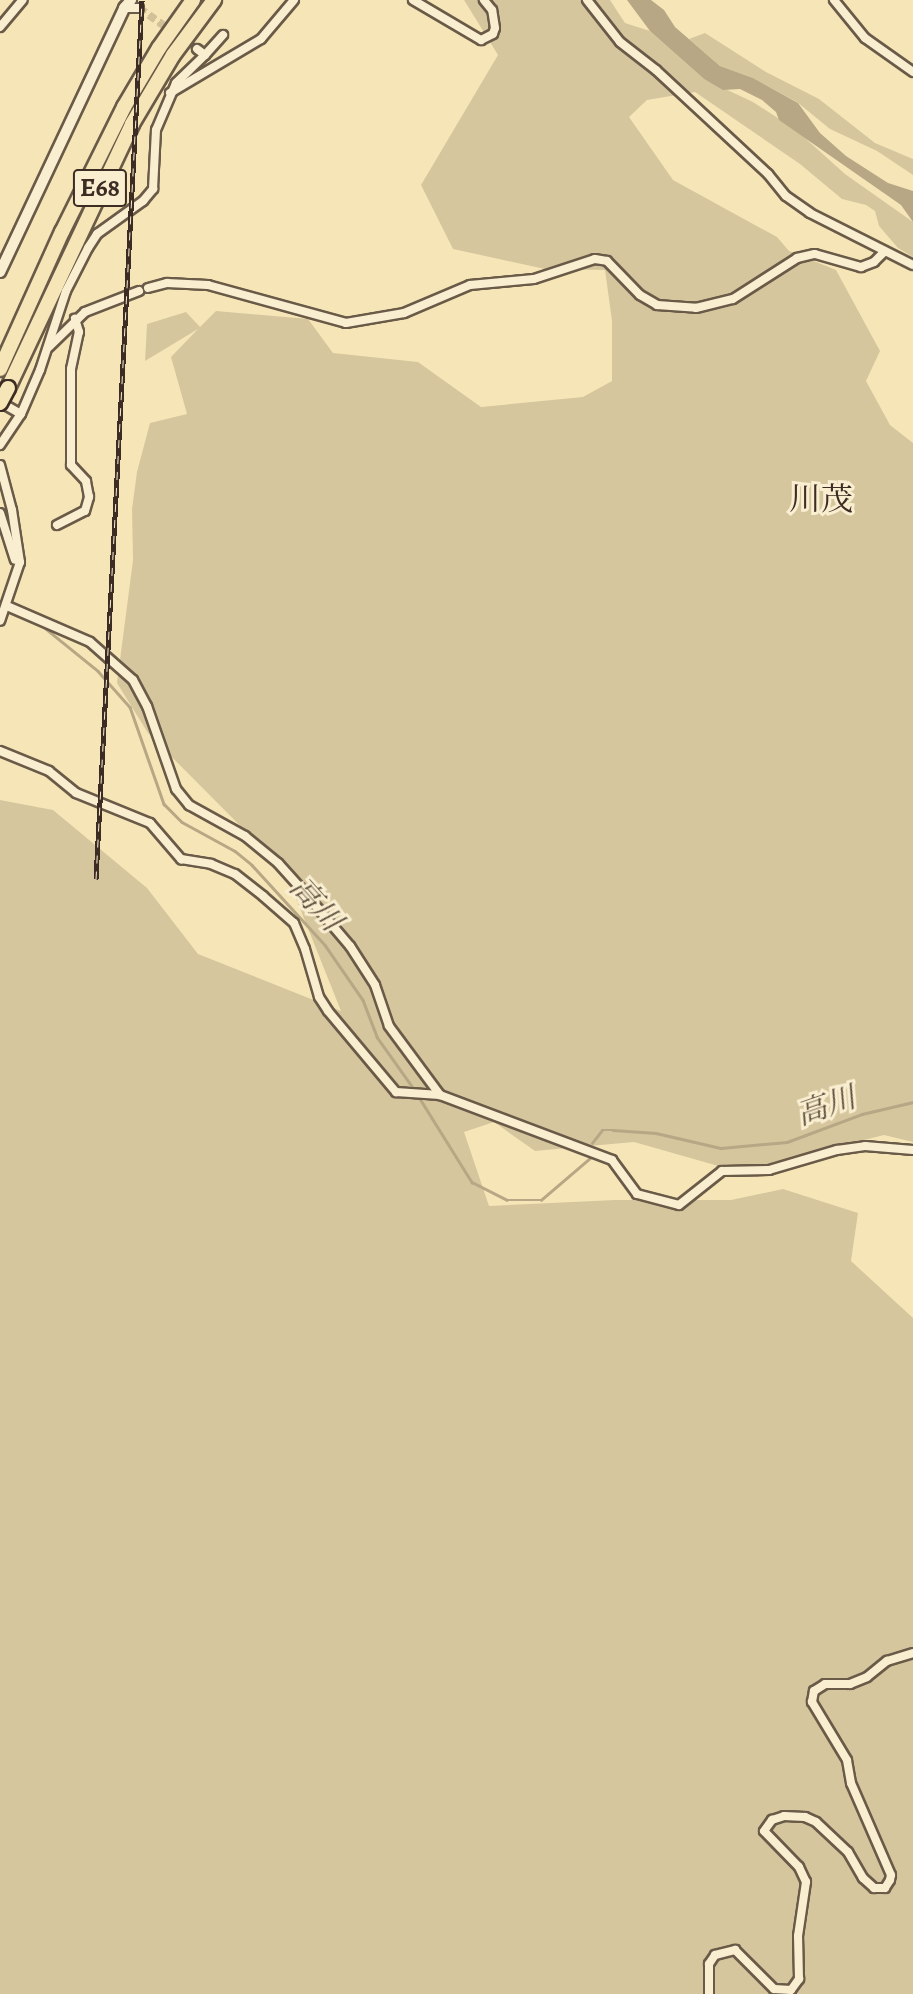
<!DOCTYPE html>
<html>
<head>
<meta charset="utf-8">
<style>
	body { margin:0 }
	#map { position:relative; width:913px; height:1994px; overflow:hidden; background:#f6e6b7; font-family:Alegreya,"Noto Serif JP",serif }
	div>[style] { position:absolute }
	.green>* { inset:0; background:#d6c69e }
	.water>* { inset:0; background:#b7a785 }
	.stream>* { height:2.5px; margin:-1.25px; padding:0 1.25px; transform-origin:1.25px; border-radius:1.25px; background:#b7a785 }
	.street-tunnel>* { height:8px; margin-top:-4px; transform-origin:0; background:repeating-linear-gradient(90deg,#d1c199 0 8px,transparent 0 12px) }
	.roads { filter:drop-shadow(2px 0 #6a5a48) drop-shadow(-2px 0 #6a5a48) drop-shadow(0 2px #6a5a48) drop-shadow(0 -2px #6a5a48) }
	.street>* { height:8px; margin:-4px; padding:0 4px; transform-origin:4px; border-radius:4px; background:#f9efd0 }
	.secondary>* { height:10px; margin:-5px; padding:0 5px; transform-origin:5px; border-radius:5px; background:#f9efd0 }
	.highway>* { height:14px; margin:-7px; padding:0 7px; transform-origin:7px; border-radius:7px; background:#f6e6b7 }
	.rail>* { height:5px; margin-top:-2.5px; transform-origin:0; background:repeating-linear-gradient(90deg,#f9efd0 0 8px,#3c2c23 0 16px); box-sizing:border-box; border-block:2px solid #3c2c23 }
	.bridges { filter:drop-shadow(2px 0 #3c2c23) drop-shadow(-2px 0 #3c2c23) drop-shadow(0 2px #3c2c23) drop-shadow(0 -2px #3c2c23) }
	.highway-bridge>* { height:14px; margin:-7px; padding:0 7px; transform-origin:7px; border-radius:7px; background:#f6e6b7 }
	span { translate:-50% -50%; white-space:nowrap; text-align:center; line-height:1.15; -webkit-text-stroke:6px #f9efd0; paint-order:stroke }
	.shield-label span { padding:2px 5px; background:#f9efd0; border:2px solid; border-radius:5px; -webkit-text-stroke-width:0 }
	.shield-label { font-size:26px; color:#3c2c23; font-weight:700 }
	.water-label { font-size:30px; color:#615140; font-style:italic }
	.quarter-label { font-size:32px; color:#3c2c23 }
</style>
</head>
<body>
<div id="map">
	<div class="green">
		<div style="clip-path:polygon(464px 0,610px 0,625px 23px,650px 31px,704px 79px,753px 102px,796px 130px,845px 174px,913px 222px,913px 257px,898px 248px,879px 226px,875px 211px,866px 205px,842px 199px,800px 164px,695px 92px,647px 100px,629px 117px,673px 180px,777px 237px,789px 251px,836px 270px,880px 351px,866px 381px,890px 425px,913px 443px,913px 1142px,884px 1135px,832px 1148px,757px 1177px,634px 1142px,535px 1151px,494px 1122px,464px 1132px,489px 1206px,615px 1200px,731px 1200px,783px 1189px,858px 1213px,851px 1261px,913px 1318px,913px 1994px,0 1994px,0 800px,53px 810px,147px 888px,198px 954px,341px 1011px,285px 871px,148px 733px,117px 683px,133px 560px,132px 509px,137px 472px,150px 423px,187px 414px,171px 357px,198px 329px,145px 361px,147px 324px,186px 312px,200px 327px,216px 311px,308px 319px,333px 353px,418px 362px,481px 407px,583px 397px,612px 381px,612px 321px,605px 270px,545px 269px,453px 249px,421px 185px,498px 55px)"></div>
		<div style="clip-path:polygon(705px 33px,766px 72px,819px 99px,875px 143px,913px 159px,913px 175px,877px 151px,830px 129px,797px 102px,753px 78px,720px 66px,689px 39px)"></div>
	</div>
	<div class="water">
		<div style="clip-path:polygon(627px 0,651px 0,664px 10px,675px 27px,720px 66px,753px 78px,798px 103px,820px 133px,846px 156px,888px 183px,913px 191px,913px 222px,901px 205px,779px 120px,776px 112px,762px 100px,740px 89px,723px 90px,704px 79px,650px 31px)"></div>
	</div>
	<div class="stream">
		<div style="left:40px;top:624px;width:75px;rotate:39deg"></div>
		<div style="left:98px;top:671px;width:48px;rotate:48.4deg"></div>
		<div style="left:130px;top:707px;width:103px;rotate:70.7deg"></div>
		<div style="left:164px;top:804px;width:25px;rotate:45deg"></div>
		<div style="left:182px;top:822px;width:60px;rotate:28.7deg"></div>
		<div style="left:235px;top:851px;width:22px;rotate:39deg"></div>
		<div style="left:252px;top:865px;width:108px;rotate:47.6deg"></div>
		<div style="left:325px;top:945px;width:67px;rotate:55.4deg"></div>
		<div style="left:363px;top:1000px;width:40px;rotate:69deg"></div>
		<div style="left:377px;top:1037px;width:64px;rotate:54.6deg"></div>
		<div style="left:414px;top:1089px;width:110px;rotate:58.1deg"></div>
		<div style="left:472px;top:1182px;width:39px;rotate:27deg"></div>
		<div style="left:507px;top:1200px;width:34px"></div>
		<div style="left:541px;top:1200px;width:65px;rotate:-40.6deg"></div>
		<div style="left:592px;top:1143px;width:16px;rotate:-52deg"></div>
		<div style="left:602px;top:1130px;width:11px"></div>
		<div style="left:613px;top:1130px;width:43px;rotate:4deg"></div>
		<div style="left:656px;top:1133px;width:67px;rotate:13deg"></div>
		<div style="left:721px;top:1148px;width:66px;rotate:-5.2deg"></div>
		<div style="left:787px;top:1142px;width:80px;rotate:-20.5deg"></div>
		<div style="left:862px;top:1114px;width:52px;rotate:-13.2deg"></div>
	</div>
	<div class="street-tunnel">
		<div style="left:139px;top:8px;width:71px;rotate:35.3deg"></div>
	</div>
	<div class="roads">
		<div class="street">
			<div style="left:413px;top:0;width:79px;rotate:30.5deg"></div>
			<div style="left:481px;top:40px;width:13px;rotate:-27deg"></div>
			<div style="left:493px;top:34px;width:6px;rotate:-72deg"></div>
			<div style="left:495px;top:28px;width:18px;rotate:-99deg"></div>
			<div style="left:492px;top:10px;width:13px;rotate:-129deg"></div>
			<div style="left:587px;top:0;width:53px;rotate:51.8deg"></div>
			<div style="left:620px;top:42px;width:46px;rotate:37.9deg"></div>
			<div style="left:656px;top:70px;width:153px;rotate:42.9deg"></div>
			<div style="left:768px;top:174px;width:28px;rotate:51deg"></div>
			<div style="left:786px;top:196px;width:29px;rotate:35deg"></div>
			<div style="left:810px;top:213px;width:115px;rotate:26.8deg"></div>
			<div style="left:834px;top:0;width:49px;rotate:50.8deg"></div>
			<div style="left:865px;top:38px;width:59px;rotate:35.3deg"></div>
			<div style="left:124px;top:8px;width:15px"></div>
			<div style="left:0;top:27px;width:35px;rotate:-50deg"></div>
			<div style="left:205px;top:55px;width:27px;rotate:-48deg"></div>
			<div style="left:170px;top:93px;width:106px;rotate:-30.7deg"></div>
			<div style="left:261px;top:39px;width:51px;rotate:-49.8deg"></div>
			<div style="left:148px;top:288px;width:20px;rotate:-15deg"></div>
			<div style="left:167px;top:283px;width:41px;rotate:2.8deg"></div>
			<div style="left:208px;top:285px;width:143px;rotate:15.4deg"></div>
			<div style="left:346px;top:323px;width:59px;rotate:-9.8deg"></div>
			<div style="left:404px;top:313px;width:72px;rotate:-23deg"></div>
			<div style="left:470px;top:285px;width:64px;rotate:-5.4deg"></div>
			<div style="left:534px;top:279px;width:64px;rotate:-18.2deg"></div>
			<div style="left:595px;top:259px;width:12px;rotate:9deg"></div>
			<div style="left:607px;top:261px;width:47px;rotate:45.9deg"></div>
			<div style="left:640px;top:295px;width:20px;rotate:30deg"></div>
			<div style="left:657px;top:305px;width:39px;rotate:4deg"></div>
			<div style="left:696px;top:308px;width:38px;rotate:-14deg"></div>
			<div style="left:733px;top:299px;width:76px;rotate:-32.6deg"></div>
			<div style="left:797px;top:258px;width:18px;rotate:-13deg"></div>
			<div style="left:815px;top:254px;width:48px;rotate:15.8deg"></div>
			<div style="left:861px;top:267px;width:14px;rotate:-21deg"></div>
			<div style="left:874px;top:262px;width:14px;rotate:-45deg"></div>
			<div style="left:49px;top:347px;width:50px;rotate:-44.2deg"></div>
			<div style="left:85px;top:312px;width:58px;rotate:-21.3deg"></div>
			<div style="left:0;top:402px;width:24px;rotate:30deg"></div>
			<div style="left:0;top:445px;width:37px;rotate:-56deg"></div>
			<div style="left:21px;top:414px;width:48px;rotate:-66.6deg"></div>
			<div style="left:40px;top:370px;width:83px;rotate:-71.8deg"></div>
			<div style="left:66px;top:291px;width:48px;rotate:-62.9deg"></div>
			<div style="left:88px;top:248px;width:17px;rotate:-57deg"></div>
			<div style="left:97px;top:234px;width:57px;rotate:-35.7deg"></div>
			<div style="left:143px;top:201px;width:16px;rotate:-50deg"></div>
			<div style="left:153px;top:189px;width:59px;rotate:-87.1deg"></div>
			<div style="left:156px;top:130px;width:51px;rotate:-66.9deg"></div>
			<div style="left:176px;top:83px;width:40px;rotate:-44deg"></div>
			<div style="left:205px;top:55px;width:10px;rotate:-143deg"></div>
			<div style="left:0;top:465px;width:47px;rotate:75.1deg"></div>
			<div style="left:12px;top:510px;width:53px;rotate:81.3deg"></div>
			<div style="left:20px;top:562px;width:62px;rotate:108.7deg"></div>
			<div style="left:0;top:513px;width:49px;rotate:72.3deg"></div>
			<div style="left:57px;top:525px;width:31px;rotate:-27deg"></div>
			<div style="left:85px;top:511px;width:15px;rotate:-74deg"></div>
			<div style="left:89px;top:497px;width:16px;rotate:-101deg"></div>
			<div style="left:86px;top:481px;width:22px;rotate:-133deg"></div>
			<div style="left:71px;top:465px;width:96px;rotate:-90deg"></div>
			<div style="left:71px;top:369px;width:38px;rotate:-78deg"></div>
			<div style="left:79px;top:332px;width:14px;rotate:-107deg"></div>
			<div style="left:7px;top:606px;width:90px;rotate:23.4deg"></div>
			<div style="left:90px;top:642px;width:57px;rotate:41.5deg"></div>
			<div style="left:133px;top:680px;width:30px;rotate:62deg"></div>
			<div style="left:147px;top:706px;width:88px;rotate:70.7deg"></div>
			<div style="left:176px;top:789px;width:21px;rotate:51deg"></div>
			<div style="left:189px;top:805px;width:64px;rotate:29deg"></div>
			<div style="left:245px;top:836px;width:43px;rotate:39.3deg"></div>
			<div style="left:278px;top:863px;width:39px;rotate:48deg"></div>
			<div style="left:304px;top:892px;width:71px;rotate:49.6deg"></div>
			<div style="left:350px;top:946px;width:46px;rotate:57.3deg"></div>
			<div style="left:375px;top:985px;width:43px;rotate:71.1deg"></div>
			<div style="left:389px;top:1026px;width:86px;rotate:53.5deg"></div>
			<div style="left:440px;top:1095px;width:184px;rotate:20.7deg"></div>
			<div style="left:612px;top:1160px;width:42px;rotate:53.7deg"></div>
			<div style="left:637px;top:1194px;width:43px;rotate:14.7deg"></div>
			<div style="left:679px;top:1205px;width:55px;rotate:-38.3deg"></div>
			<div style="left:722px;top:1171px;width:47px;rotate:-1.2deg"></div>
			<div style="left:769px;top:1170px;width:71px;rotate:-16.4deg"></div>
			<div style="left:837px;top:1150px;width:28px;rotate:-8deg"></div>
			<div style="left:865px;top:1146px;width:48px;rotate:4.8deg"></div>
			<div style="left:0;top:751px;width:53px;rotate:22.2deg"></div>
			<div style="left:49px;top:771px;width:35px;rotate:39deg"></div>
			<div style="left:76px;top:793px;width:80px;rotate:22.1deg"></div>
			<div style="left:150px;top:823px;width:48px;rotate:49.3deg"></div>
			<div style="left:181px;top:859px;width:30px;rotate:9deg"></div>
			<div style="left:211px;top:864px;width:26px;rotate:23deg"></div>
			<div style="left:235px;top:874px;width:36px;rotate:38deg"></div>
			<div style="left:263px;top:896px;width:41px;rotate:41.1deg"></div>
			<div style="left:294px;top:923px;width:28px;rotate:67deg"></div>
			<div style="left:305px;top:949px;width:50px;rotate:73.7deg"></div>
			<div style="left:319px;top:997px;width:17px;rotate:57deg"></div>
			<div style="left:328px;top:1011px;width:106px;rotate:50deg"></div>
			<div style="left:396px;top:1092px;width:44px;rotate:3.9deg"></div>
			<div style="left:709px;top:1994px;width:30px;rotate:-90deg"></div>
			<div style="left:709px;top:1964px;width:11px;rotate:-56deg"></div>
			<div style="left:715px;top:1955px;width:21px;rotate:-14deg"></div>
			<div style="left:735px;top:1950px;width:55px;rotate:45deg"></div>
			<div style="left:774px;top:1989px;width:17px;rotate:3deg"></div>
			<div style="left:791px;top:1990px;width:14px;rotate:-54deg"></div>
			<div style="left:799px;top:1979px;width:43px;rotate:-91.3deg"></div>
			<div style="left:798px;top:1936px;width:55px;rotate:-81.6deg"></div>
			<div style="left:806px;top:1882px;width:17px;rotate:-115deg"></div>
			<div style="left:799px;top:1867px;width:50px;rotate:-134.2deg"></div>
			<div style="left:764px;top:1831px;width:14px;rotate:-54deg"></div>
			<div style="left:772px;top:1820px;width:13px;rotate:-18deg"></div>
			<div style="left:784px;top:1816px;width:21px;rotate:3deg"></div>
			<div style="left:805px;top:1817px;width:12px;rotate:24deg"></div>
			<div style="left:816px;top:1822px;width:44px;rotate:43.2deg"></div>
			<div style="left:848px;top:1852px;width:30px;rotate:60deg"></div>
			<div style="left:863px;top:1878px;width:15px;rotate:42deg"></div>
			<div style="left:874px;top:1888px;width:11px"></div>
			<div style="left:885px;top:1888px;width:9px;rotate:-58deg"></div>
			<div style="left:890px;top:1880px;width:5px;rotate:-79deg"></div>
			<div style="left:891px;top:1875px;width:100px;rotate:-113.5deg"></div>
			<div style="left:851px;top:1783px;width:23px;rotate:-100deg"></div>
			<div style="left:847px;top:1760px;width:68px;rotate:-121.1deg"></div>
			<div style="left:812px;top:1702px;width:11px;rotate:-80deg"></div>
			<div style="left:814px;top:1691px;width:13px;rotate:-32deg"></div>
			<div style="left:825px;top:1684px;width:25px"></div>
			<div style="left:850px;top:1684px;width:18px;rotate:-22deg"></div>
			<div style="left:867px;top:1677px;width:26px;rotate:-39deg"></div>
			<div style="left:887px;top:1661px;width:27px;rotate:-17deg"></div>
		</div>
		<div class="secondary">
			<div style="left:0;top:272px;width:292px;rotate:-64.8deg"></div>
			<div style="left:124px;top:8px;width:11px;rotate:-49deg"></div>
		</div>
		<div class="highway">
			<div style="left:0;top:369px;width:150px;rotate:-65.7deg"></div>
			<div style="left:62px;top:232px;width:140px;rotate:-63.6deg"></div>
			<div style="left:124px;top:107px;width:69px;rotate:-59.3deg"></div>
			<div style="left:159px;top:48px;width:59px;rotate:-54.7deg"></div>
			<div style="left:8px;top:388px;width:292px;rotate:-64.8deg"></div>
			<div style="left:132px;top:124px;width:80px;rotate:-59.3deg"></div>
			<div style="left:173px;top:55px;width:69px;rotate:-53.3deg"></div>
		</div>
	</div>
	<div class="rail">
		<div style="left:96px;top:879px;width:880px;rotate:-87deg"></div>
	</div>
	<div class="bridges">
		<div class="highway-bridge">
			<div style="left:0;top:403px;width:17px;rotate:-62deg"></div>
		</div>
	</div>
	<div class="shield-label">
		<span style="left:100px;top:188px">E68</span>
	</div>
	<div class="water-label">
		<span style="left:316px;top:904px;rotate:48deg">高川</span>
		<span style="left:826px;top:1106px;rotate:-19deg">高川</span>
	</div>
	<div class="quarter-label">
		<span style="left:821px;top:499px">川茂</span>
	</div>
</div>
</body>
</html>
